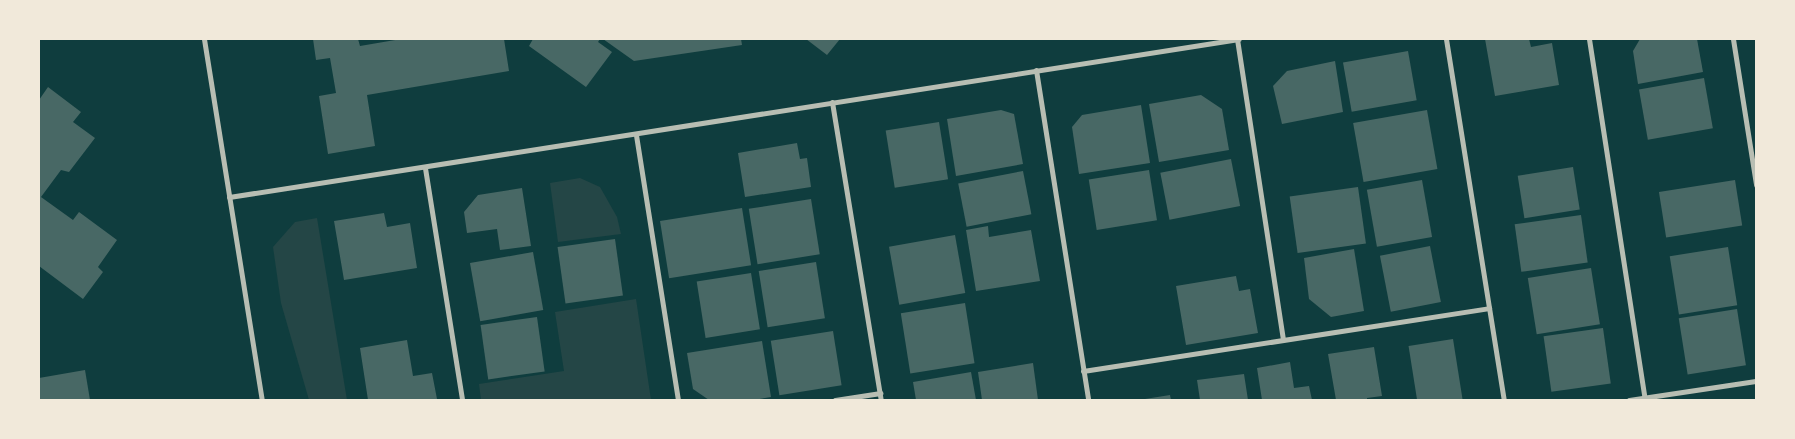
<!DOCTYPE html>
<html>
<head>
<meta charset="utf-8">
<style>
	body { margin:0 }
	#map { position:relative; width:1795px; height:439px; overflow:hidden; background:#0f3d3e; font-family:"Source Sans 3",sans-serif }
	div>[style] { position:absolute }
	.green>* { inset:0; background:#244646 }
	.building>* { inset:0; background:#486865; transform-origin:0 0 }
	.minor>* { height:5px; margin:-2.5px; padding:0 2.5px; transform-origin:2.5px; border-radius:2.5px; background:#b8beb3 }
	span { translate:-50% -50%; white-space:nowrap; text-align:center; line-height:1.15; -webkit-text-stroke:4.5px #f1e9da; paint-order:stroke }
	.frame { position:absolute; inset:0; border:40px solid #f1e9da; pointer-events:none }
</style>
</head>
<body>
<div id="map">
	<div class="green">
		<div style="clip-path:polygon(580px 178px,600px 187px,617px 217px,621px 234px,558px 242px,550px 183px)"></div>
		<div style="clip-path:polygon(317px 218px,347px 400px,309px 400px,281px 303px,273px 247px,295px 222px)"></div>
		<div style="clip-path:polygon(636px 299px,651px 400px,481px 400px,479px 384px,564px 371px,555px 312px)"></div>
	</div>
	<div class="building">
		<div style="clip-path:polygon(313px 39px,358px 39px,360px 46px,401px 39px,504px 39px,509px 71px,367px 95px,375px 146px,328px 154px,319px 96px,336px 93px,330px 58px,316px 60px)"></div>
		<div style="clip-path:polygon(533px 39px,600px 39px,598px 42px,612px 52px,586px 87px,529px 46px)"></div>
		<div style="clip-path:polygon(603px 39px,741px 39px,742px 45px,634px 61px)"></div>
		<div style="clip-path:polygon(806px 39px,840px 39px,827px 55px)"></div>
		<div style="clip-path:polygon(1485px 39px,1529px 39px,1531px 47px,1552px 43px,1559px 85px,1495px 96px)"></div>
		<div style="clip-path:polygon(1640px 39px,1697px 39px,1703px 72px,1638px 84px,1633px 51px)"></div>
		<div style="left:1408px;top:51px;width:50px;height:66px;rotate:80deg"></div>
		<div style="clip-path:polygon(1335px 61px,1343px 112px,1282px 124px,1273px 86px,1287px 71px)"></div>
		<div style="left:1704px;top:78px;width:51px;height:66px;rotate:80deg"></div>
		<div style="clip-path:polygon(48px 87px,81px 112px,73px 122px,95px 138px,69px 172px,61px 170px,41px 197px,73px 220px,79px 212px,117px 240px,98px 267px,103px 272px,83px 299px,39px 266px,39px 100px)"></div>
		<div style="clip-path:polygon(1201px 95px,1222px 109px,1229px 150px,1159px 162px,1149px 104px)"></div>
		<div style="clip-path:polygon(1141px 105px,1150px 163px,1079px 174px,1072px 127px,1082px 115px)"></div>
		<div style="clip-path:polygon(1001px 110px,1014px 114px,1023px 164px,956px 176px,947px 119px)"></div>
		<div style="left:1427px;top:110px;width:60px;height:75px;rotate:80deg"></div>
		<div style="left:939px;top:122px;width:58px;height:54px;rotate:81deg"></div>
		<div style="clip-path:polygon(797px 143px,800px 159px,807px 158px,811px 187px,745px 197px,738px 153px)"></div>
		<div style="left:1231px;top:159px;width:48px;height:72px;rotate:79deg"></div>
		<div style="left:1573px;top:167px;width:43px;height:56px;rotate:81deg"></div>
		<div style="left:1149px;top:170px;width:51px;height:61px;rotate:81deg"></div>
		<div style="left:1023px;top:171px;width:44px;height:66px;rotate:79deg"></div>
		<div style="left:1422px;top:180px;width:58px;height:56px;rotate:80deg"></div>
		<div style="left:1735px;top:180px;width:46px;height:77px;rotate:81deg"></div>
		<div style="left:1358px;top:187px;width:57px;height:69px;rotate:82deg"></div>
		<div style="clip-path:polygon(522px 188px,531px 246px,500px 250px,497px 229px,467px 233px,464px 212px,478px 195px)"></div>
		<div style="left:811px;top:199px;width:56px;height:63px;rotate:81deg"></div>
		<div style="left:742px;top:208px;width:58px;height:83px;rotate:81deg"></div>
		<div style="clip-path:polygon(384px 213px,387px 227px,410px 223px,417px 268px,344px 280px,334px 221px)"></div>
		<div style="left:1581px;top:215px;width:48px;height:67px;rotate:82deg"></div>
		<div style="clip-path:polygon(988px 226px,989px 237px,1031px 230px,1040px 281px,976px 291px,966px 230px)"></div>
		<div style="left:955px;top:235px;width:59px;height:67px;rotate:80deg"></div>
		<div style="left:615px;top:239px;width:57px;height:58px;rotate:82deg"></div>
		<div style="left:1430px;top:246px;width:57px;height:51px;rotate:79deg"></div>
		<div style="left:1728px;top:247px;width:59px;height:59px;rotate:81deg"></div>
		<div style="clip-path:polygon(1354px 249px,1364px 311px,1331px 317px,1309px 299px,1304px 258px)"></div>
		<div style="left:533px;top:252px;width:59px;height:64px;rotate:80deg"></div>
		<div style="left:816px;top:262px;width:57px;height:58px;rotate:81deg"></div>
		<div style="left:1591px;top:268px;width:57px;height:64px;rotate:81deg"></div>
		<div style="left:751px;top:273px;width:57px;height:55px;rotate:81deg"></div>
		<div style="clip-path:polygon(1236px 276px,1239px 291px,1250px 289px,1258px 333px,1186px 345px,1176px 286px)"></div>
		<div style="left:965px;top:303px;width:61px;height:65px;rotate:81deg"></div>
		<div style="left:1737px;top:309px;width:57px;height:59px;rotate:81deg"></div>
		<div style="left:537px;top:317px;width:55px;height:57px;rotate:82deg"></div>
		<div style="left:1603px;top:328px;width:56px;height:60px;rotate:82deg"></div>
		<div style="left:833px;top:331px;width:55px;height:63px;rotate:81deg"></div>
		<div style="left:1453px;top:339px;width:62px;height:45px;rotate:81deg"></div>
		<div style="clip-path:polygon(407px 340px,413px 376px,432px 373px,437px 399px,368px 400px,360px 348px)"></div>
		<div style="clip-path:polygon(762px 341px,771px 397px,754px 400px,709px 400px,693px 389px,687px 353px)"></div>
		<div style="clip-path:polygon(1374px 347px,1382px 396px,1367px 398px,1367px 400px,1336px 400px,1328px 354px)"></div>
		<div style="clip-path:polygon(1290px 362px,1294px 388px,1309px 386px,1312px 400px,1262px 400px,1257px 368px)"></div>
		<div style="clip-path:polygon(1033px 363px,1038px 400px,982px 400px,978px 372px)"></div>
		<div style="clip-path:polygon(85px 370px,90px 400px,39px 400px,39px 378px)"></div>
		<div style="clip-path:polygon(971px 372px,976px 400px,916px 400px,913px 382px)"></div>
		<div style="clip-path:polygon(1244px 374px,1248px 400px,1200px 400px,1197px 380px)"></div>
		<div style="clip-path:polygon(1170px 395px,1171px 400px,1145px 400px,1145px 399px)"></div>
	</div>
	<div class="minor">
		<div style="left:204px;top:39px;width:366px;rotate:80.9deg"></div>
		<div style="left:1237px;top:39px;width:304px;rotate:81.3deg"></div>
		<div style="left:1446px;top:39px;width:366px;rotate:80.9deg"></div>
		<div style="left:1589px;top:39px;width:365px;rotate:81.2deg"></div>
		<div style="left:1733px;top:39px;width:148px;rotate:81deg"></div>
		<div style="left:1036px;top:70px;width:334px;rotate:81deg"></div>
		<div style="left:832px;top:102px;width:302px;rotate:80.7deg"></div>
		<div style="left:636px;top:135px;width:268px;rotate:81deg"></div>
		<div style="left:425px;top:168px;width:235px;rotate:80.9deg"></div>
		<div style="left:229px;top:197px;width:1022px;rotate:-8.89deg"></div>
		<div style="left:1083px;top:371px;width:411px;rotate:-8.8deg"></div>
		<div style="left:835px;top:400px;width:46px;rotate:-8.8deg"></div>
		<div style="left:1629px;top:400px;width:128px;rotate:-8.5deg"></div>
	</div>
	<div class="frame"></div>
</div>
</body>
</html>
